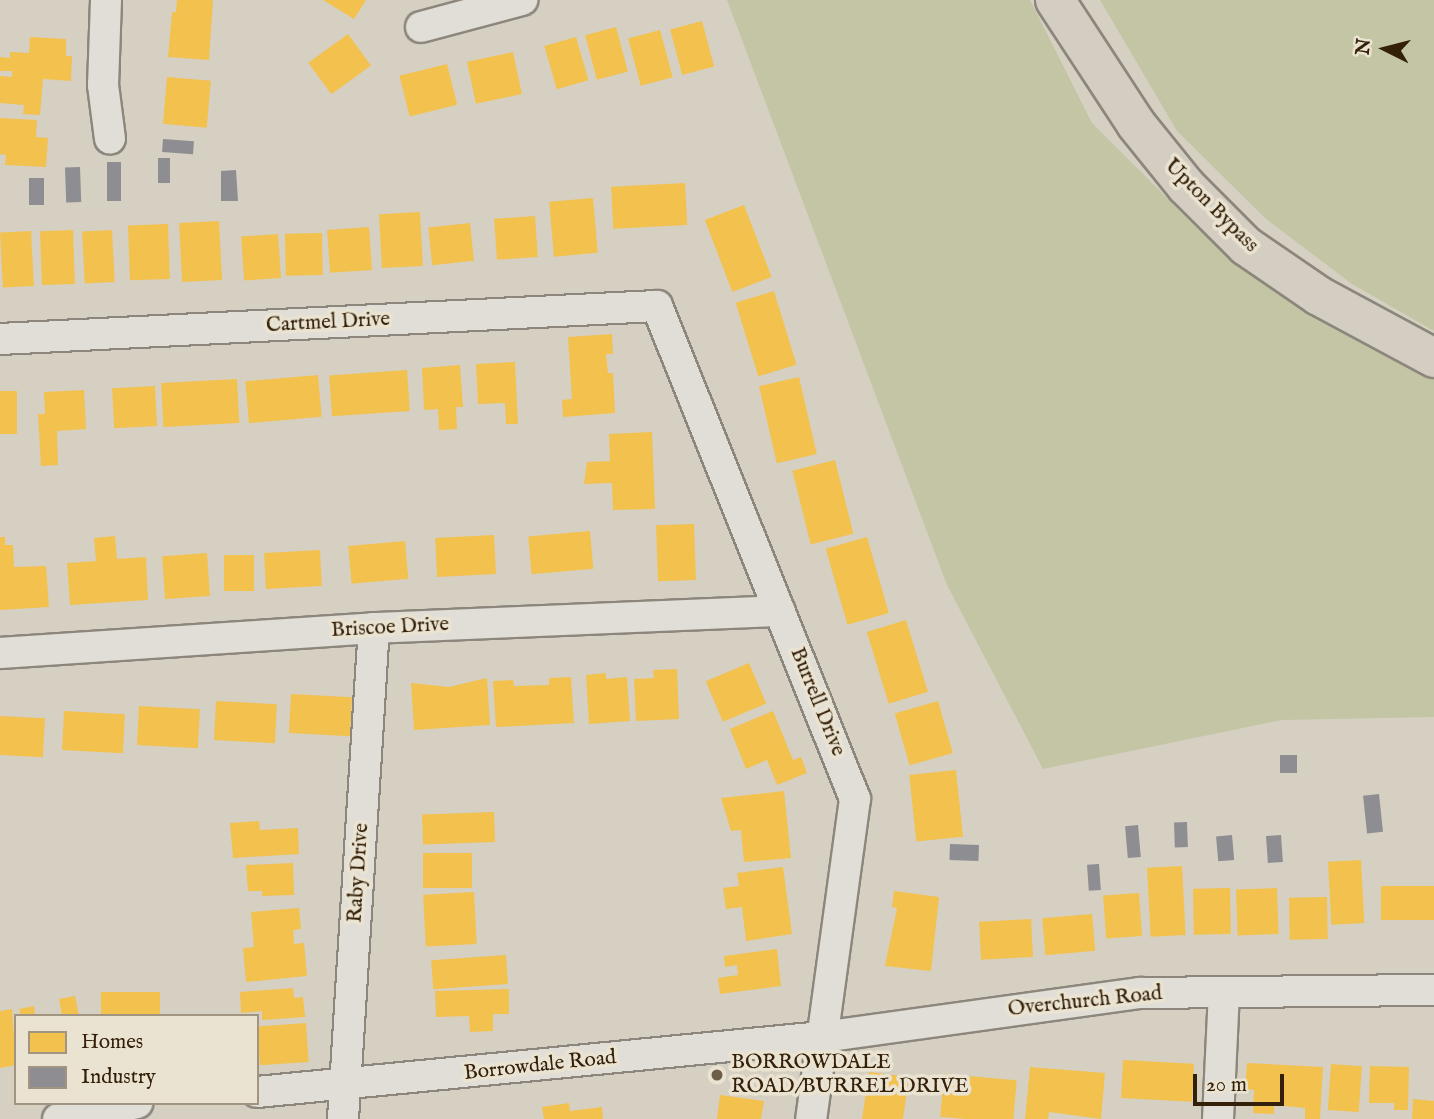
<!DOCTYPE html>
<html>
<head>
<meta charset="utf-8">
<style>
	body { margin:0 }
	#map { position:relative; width:1434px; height:1119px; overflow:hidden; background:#d6d0c2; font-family:"IM FELL English",serif }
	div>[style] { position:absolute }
	.green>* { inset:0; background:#c3c5a5 }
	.homes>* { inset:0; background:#f2c14e; transform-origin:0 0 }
	.industry>* { inset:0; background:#8d8d92; transform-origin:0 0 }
	.roads { filter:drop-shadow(2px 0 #8c867c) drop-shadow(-2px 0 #8c867c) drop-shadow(0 2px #8c867c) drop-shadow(0 -2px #8c867c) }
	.street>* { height:30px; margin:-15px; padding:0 15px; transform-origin:15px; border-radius:15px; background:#e0ded6 }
	.primary>* { height:38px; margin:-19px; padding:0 19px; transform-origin:19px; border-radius:19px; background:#d4cec2 }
	.dots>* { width:19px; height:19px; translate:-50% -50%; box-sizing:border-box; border:4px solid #eae3d2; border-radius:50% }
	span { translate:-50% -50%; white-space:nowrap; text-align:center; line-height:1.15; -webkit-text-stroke:7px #eae3d2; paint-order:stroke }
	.street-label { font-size:21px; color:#342008 }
	.poi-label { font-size:21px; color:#342008 }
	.left { translate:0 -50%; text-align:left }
	.legend { position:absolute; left:14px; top:1014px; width:245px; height:91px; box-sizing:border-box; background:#eae3d2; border:2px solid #a19581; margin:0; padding:9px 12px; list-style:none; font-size:21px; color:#342008 }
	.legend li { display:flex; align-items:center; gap:14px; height:35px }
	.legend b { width:35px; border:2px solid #a19581 }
	.north { position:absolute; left:1350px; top:14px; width:70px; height:70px; -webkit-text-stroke:5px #eae3d2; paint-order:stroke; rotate:276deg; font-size:19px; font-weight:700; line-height:28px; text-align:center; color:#342008 }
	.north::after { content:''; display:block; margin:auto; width:24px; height:32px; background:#342008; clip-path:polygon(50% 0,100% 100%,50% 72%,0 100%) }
	.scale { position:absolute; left:1193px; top:1074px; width:91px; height:32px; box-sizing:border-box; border:4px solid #342008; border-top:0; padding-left:9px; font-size:21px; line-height:24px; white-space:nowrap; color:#342008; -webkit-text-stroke:5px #eae3d2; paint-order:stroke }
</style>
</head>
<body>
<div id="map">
	<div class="green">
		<div style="clip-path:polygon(727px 0,1030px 0,1092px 123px,1198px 229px,1300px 309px,1434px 380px,1434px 717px,1282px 720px,1043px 769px,947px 585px)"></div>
		<div style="clip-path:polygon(1100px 0,1434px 0,1434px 331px,1352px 284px,1266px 219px,1177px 131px)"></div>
	</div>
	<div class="homes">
		<div style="clip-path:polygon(177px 0,213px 0,209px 60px,168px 57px,172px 12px,176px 12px)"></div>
		<div style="clip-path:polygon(323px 0,366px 0,354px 19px)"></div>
		<div style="left:702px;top:21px;width:47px;height:33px;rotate:75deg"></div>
		<div style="left:616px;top:27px;width:46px;height:32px;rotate:75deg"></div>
		<div style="left:660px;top:30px;width:49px;height:33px;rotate:75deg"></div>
		<div style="left:348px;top:34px;width:39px;height:49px;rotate:54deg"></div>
		<div style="clip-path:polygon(30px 37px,66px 39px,66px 56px,72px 56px,71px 81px,43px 79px,40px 115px,23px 114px,24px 105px,0 103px,0 76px,12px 77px,12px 71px,0 71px,0 57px,10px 58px,10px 52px,29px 53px)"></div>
		<div style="left:576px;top:37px;width:45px;height:33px;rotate:74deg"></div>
		<div style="left:513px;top:52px;width:43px;height:47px;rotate:78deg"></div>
		<div style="left:447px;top:64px;width:42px;height:49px;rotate:76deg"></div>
		<div style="left:167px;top:77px;width:44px;height:47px;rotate:5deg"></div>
		<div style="clip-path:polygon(0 118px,37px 120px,36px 137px,48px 138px,46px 167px,5px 165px,6px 155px,0 154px)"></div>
		<div style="left:685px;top:183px;width:42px;height:74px;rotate:87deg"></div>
		<div style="left:593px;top:198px;width:55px;height:44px;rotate:85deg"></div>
		<div style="left:744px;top:205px;width:77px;height:42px;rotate:69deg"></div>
		<div style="left:420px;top:212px;width:54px;height:41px;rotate:87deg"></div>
		<div style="left:535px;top:216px;width:41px;height:41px;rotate:86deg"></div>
		<div style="left:219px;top:221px;width:59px;height:40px;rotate:87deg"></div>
		<div style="left:470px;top:223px;width:38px;height:42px;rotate:84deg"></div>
		<div style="left:168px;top:224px;width:55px;height:40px;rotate:88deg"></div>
		<div style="left:369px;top:227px;width:43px;height:42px;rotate:86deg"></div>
		<div style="left:73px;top:230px;width:54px;height:33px;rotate:88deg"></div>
		<div style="left:112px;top:230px;width:52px;height:30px;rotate:87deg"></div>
		<div style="left:31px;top:231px;width:55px;height:31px;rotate:87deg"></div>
		<div style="left:322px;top:233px;width:42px;height:37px;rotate:89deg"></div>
		<div style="left:278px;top:234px;width:44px;height:37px;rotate:86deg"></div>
		<div style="left:774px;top:291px;width:77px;height:40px;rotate:73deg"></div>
		<div style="clip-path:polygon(612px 334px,613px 354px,606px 354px,608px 373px,613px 373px,615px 413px,563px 417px,562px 400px,572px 399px,568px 337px)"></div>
		<div style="clip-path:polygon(515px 362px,518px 424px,506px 424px,505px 403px,478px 404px,476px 364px)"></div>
		<div style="clip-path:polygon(460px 365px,463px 407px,456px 407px,457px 429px,439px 430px,438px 409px,424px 410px,422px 368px)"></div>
		<div style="left:407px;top:370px;width:41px;height:78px;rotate:86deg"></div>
		<div style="left:318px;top:375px;width:42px;height:73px;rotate:85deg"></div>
		<div style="left:799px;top:377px;width:79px;height:41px;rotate:77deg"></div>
		<div style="left:237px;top:379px;width:44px;height:76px;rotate:87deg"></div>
		<div style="left:155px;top:386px;width:40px;height:43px;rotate:87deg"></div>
		<div style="clip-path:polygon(84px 390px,86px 429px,57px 431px,58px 465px,41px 466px,38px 414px,45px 414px,44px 392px)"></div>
		<div style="left:0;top:391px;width:17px;height:43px"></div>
		<div style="clip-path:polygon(652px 432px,655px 509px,613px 510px,612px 483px,584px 484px,587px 462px,610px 461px,609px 434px)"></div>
		<div style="left:835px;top:460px;width:76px;height:44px;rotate:76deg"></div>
		<div style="left:694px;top:524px;width:56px;height:38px;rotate:88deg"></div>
		<div style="left:590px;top:531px;width:38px;height:62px;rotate:85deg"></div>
		<div style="left:494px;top:535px;width:39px;height:59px;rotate:87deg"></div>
		<div style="clip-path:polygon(115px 536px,117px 559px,146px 557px,148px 600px,70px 605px,67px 563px,96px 561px,94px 538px)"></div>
		<div style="clip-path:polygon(0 537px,5px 537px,5px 545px,13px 545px,14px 567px,46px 566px,49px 607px,0 610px)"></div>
		<div style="left:867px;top:537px;width:79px;height:43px;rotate:74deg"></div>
		<div style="left:405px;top:541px;width:38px;height:57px;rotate:85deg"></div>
		<div style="left:320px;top:550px;width:36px;height:56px;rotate:87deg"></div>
		<div style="left:207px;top:553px;width:43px;height:45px;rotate:86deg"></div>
		<div style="left:224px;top:555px;width:30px;height:36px"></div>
		<div style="left:906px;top:620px;width:75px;height:41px;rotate:73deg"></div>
		<div style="left:749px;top:663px;width:44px;height:47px;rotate:67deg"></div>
		<div style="clip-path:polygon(677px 669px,679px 719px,636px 721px,634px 679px,654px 678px,653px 670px)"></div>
		<div style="clip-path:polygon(606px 673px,606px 679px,627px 677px,630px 721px,589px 724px,586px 675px)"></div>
		<div style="clip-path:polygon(571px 677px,574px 723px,496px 727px,493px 681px,513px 680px,514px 686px,549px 685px,549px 678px)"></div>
		<div style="clip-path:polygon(487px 678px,490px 725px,414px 730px,411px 683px,449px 687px)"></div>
		<div style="left:291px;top:694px;width:61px;height:39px;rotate:3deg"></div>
		<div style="left:216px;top:701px;width:61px;height:39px;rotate:3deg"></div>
		<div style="left:938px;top:701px;width:54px;height:45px;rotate:74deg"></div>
		<div style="left:139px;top:706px;width:61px;height:39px;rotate:3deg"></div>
		<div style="left:64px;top:711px;width:61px;height:39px;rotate:3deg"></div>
		<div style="clip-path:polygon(773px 711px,793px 760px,801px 757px,807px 773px,777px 785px,767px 760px,746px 769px,730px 729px)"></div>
		<div style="left:0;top:716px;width:45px;height:39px;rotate:3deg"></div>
		<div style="left:956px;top:770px;width:67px;height:47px;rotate:84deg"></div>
		<div style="clip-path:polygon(784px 791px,791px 858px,744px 862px,741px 830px,731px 831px,721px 798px)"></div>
		<div style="left:494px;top:812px;width:30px;height:72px;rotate:88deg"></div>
		<div style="clip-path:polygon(259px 821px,260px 830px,298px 828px,299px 854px,233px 858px,230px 823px)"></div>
		<div style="left:423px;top:853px;width:49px;height:35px"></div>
		<div style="left:1361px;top:860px;width:63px;height:33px;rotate:87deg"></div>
		<div style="clip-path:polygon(293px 863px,294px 895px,262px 896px,262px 891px,248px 891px,246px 865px)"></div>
		<div style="left:1182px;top:866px;width:69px;height:35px;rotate:87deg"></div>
		<div style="clip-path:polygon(783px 867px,792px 934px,746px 941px,742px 907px,726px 909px,723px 888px,739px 886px,737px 873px)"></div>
		<div style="left:1434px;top:886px;width:34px;height:53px;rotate:90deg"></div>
		<div style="left:1230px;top:888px;width:46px;height:37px;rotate:89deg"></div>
		<div style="left:1277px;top:888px;width:46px;height:41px;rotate:88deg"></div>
		<div style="clip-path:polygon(894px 891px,939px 897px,931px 971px,885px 966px,897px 908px,892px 907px)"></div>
		<div style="left:474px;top:892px;width:52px;height:51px;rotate:87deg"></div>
		<div style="left:1139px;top:893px;width:43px;height:36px;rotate:86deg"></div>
		<div style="left:1327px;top:897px;width:42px;height:38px;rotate:89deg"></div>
		<div style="clip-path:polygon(299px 908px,301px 929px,293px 930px,294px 944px,304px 943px,307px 976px,246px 982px,243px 948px,254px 947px,251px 912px)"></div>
		<div style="left:1092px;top:914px;width:37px;height:50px;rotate:85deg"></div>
		<div style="left:1031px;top:919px;width:38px;height:52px;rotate:87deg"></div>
		<div style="clip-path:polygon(777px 949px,781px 986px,720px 994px,718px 978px,738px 975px,737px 965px,725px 967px,724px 956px)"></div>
		<div style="left:506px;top:955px;width:29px;height:75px;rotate:86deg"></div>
		<div style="clip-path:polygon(293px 988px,294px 998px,303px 997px,305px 1017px,262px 1020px,262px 1011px,241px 1013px,240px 992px)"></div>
		<div style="clip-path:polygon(509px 989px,509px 1014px,493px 1014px,493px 1031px,470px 1032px,469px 1016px,436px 1017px,435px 991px)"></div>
		<div style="left:160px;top:992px;width:24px;height:59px;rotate:90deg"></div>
		<div style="clip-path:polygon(75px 996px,79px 1016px,62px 1016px,59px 999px)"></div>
		<div style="clip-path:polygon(34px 1006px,35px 1016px,21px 1016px,19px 1009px)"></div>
		<div style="clip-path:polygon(12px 1009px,16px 1065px,0 1068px,0 1011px)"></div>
		<div style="left:306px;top:1023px;width:39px;height:49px;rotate:86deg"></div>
		<div style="left:1123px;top:1060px;width:71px;height:38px;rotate:3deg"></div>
		<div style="clip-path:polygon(1247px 1063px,1323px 1067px,1320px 1119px,1305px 1119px,1305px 1108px,1274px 1105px,1274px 1114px,1253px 1113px,1254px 1090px,1245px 1089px)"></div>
		<div style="left:1331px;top:1064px;width:31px;height:46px;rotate:4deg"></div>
		<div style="clip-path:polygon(1370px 1066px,1409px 1067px,1408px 1110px,1394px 1110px,1394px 1103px,1369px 1103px)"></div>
		<div style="clip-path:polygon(1030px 1067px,1105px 1073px,1101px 1119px,1049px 1112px,1048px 1119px,1025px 1119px)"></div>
		<div style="clip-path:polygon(869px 1072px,909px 1077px,903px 1119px,862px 1119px)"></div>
		<div style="left:944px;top:1074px;width:73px;height:43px;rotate:5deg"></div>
		<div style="clip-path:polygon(720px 1095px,764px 1101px,761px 1119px,717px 1119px)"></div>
		<div style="clip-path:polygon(1413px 1099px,1434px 1101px,1434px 1119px,1412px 1119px)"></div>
		<div style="clip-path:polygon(569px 1103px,570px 1111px,602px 1107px,603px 1119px,544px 1119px,542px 1107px)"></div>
	</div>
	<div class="industry">
		<div style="left:163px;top:139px;width:31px;height:13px;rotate:4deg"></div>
		<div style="left:158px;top:158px;width:12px;height:25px"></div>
		<div style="left:107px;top:162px;width:14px;height:39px"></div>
		<div style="left:80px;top:167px;width:35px;height:15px;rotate:88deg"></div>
		<div style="clip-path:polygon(236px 170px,238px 201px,221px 201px,221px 171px)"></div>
		<div style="left:44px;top:178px;width:27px;height:15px;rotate:90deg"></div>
		<div style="left:1280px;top:755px;width:17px;height:18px"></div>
		<div style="left:1379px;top:794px;width:38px;height:16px;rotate:84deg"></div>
		<div style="left:1187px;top:822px;width:25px;height:13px;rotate:88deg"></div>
		<div style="left:1138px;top:825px;width:32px;height:13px;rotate:85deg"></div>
		<div style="left:1232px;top:835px;width:25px;height:16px;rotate:85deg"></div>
		<div style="left:1281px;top:835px;width:27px;height:15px;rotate:86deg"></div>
		<div style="left:950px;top:844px;width:29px;height:16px;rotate:2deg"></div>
		<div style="left:1099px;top:864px;width:26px;height:12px;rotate:86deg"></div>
	</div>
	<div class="roads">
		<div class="street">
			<div style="left:106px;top:0;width:85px;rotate:92deg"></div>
			<div style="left:103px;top:85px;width:54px;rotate:82.6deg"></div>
			<div style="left:421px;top:27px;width:105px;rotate:-15deg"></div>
			<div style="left:0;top:339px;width:658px;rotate:-2.88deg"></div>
			<div style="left:657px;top:306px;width:531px;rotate:68.12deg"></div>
			<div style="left:855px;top:799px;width:323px;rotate:97.8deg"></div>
			<div style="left:0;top:653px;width:375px;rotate:-3.8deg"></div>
			<div style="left:374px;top:628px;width:406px;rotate:-2.4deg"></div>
			<div style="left:257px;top:1092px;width:568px;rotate:-5.56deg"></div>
			<div style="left:822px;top:1037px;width:321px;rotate:-7.9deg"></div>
			<div style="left:1140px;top:993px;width:294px;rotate:-0.6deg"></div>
			<div style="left:58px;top:1119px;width:81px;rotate:-11.4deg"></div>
			<div style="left:343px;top:1119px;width:492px;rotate:-86.4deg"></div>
			<div style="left:1218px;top:1119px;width:126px;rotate:-87.3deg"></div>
		</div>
		<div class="primary">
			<div style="left:1055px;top:0;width:148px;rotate:56.8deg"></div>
			<div style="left:1136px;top:124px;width:80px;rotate:51.1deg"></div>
			<div style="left:1186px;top:186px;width:85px;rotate:45deg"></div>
			<div style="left:1246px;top:246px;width:88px;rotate:34.4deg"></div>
			<div style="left:1319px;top:296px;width:131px;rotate:28.3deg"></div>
		</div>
	</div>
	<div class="dots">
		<div style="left:717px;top:1075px;background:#6d5e49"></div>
	</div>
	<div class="street-label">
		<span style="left:1211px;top:206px;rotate:45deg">Upton Bypass</span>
		<span style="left:328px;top:323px;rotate:-3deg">Cartmel Drive</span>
		<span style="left:390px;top:628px;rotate:-3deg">Briscoe Drive</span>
		<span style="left:817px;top:702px;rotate:68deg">Burrell Drive</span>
		<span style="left:359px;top:873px;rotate:-86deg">Raby Drive</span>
		<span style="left:1085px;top:1002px;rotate:-6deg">Overchurch Road</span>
		<span style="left:540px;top:1066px;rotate:-6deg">Borrowdale Road</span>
	</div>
	<div class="poi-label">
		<span class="left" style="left:731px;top:1075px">BORROWDALE<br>ROAD/BURREL DRIVE</span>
	</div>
	<ul class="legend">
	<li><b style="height:19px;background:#f2c14e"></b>Homes</li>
	<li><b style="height:19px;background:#8d8d92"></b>Industry</li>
	</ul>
	<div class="north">N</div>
	<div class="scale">20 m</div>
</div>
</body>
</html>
